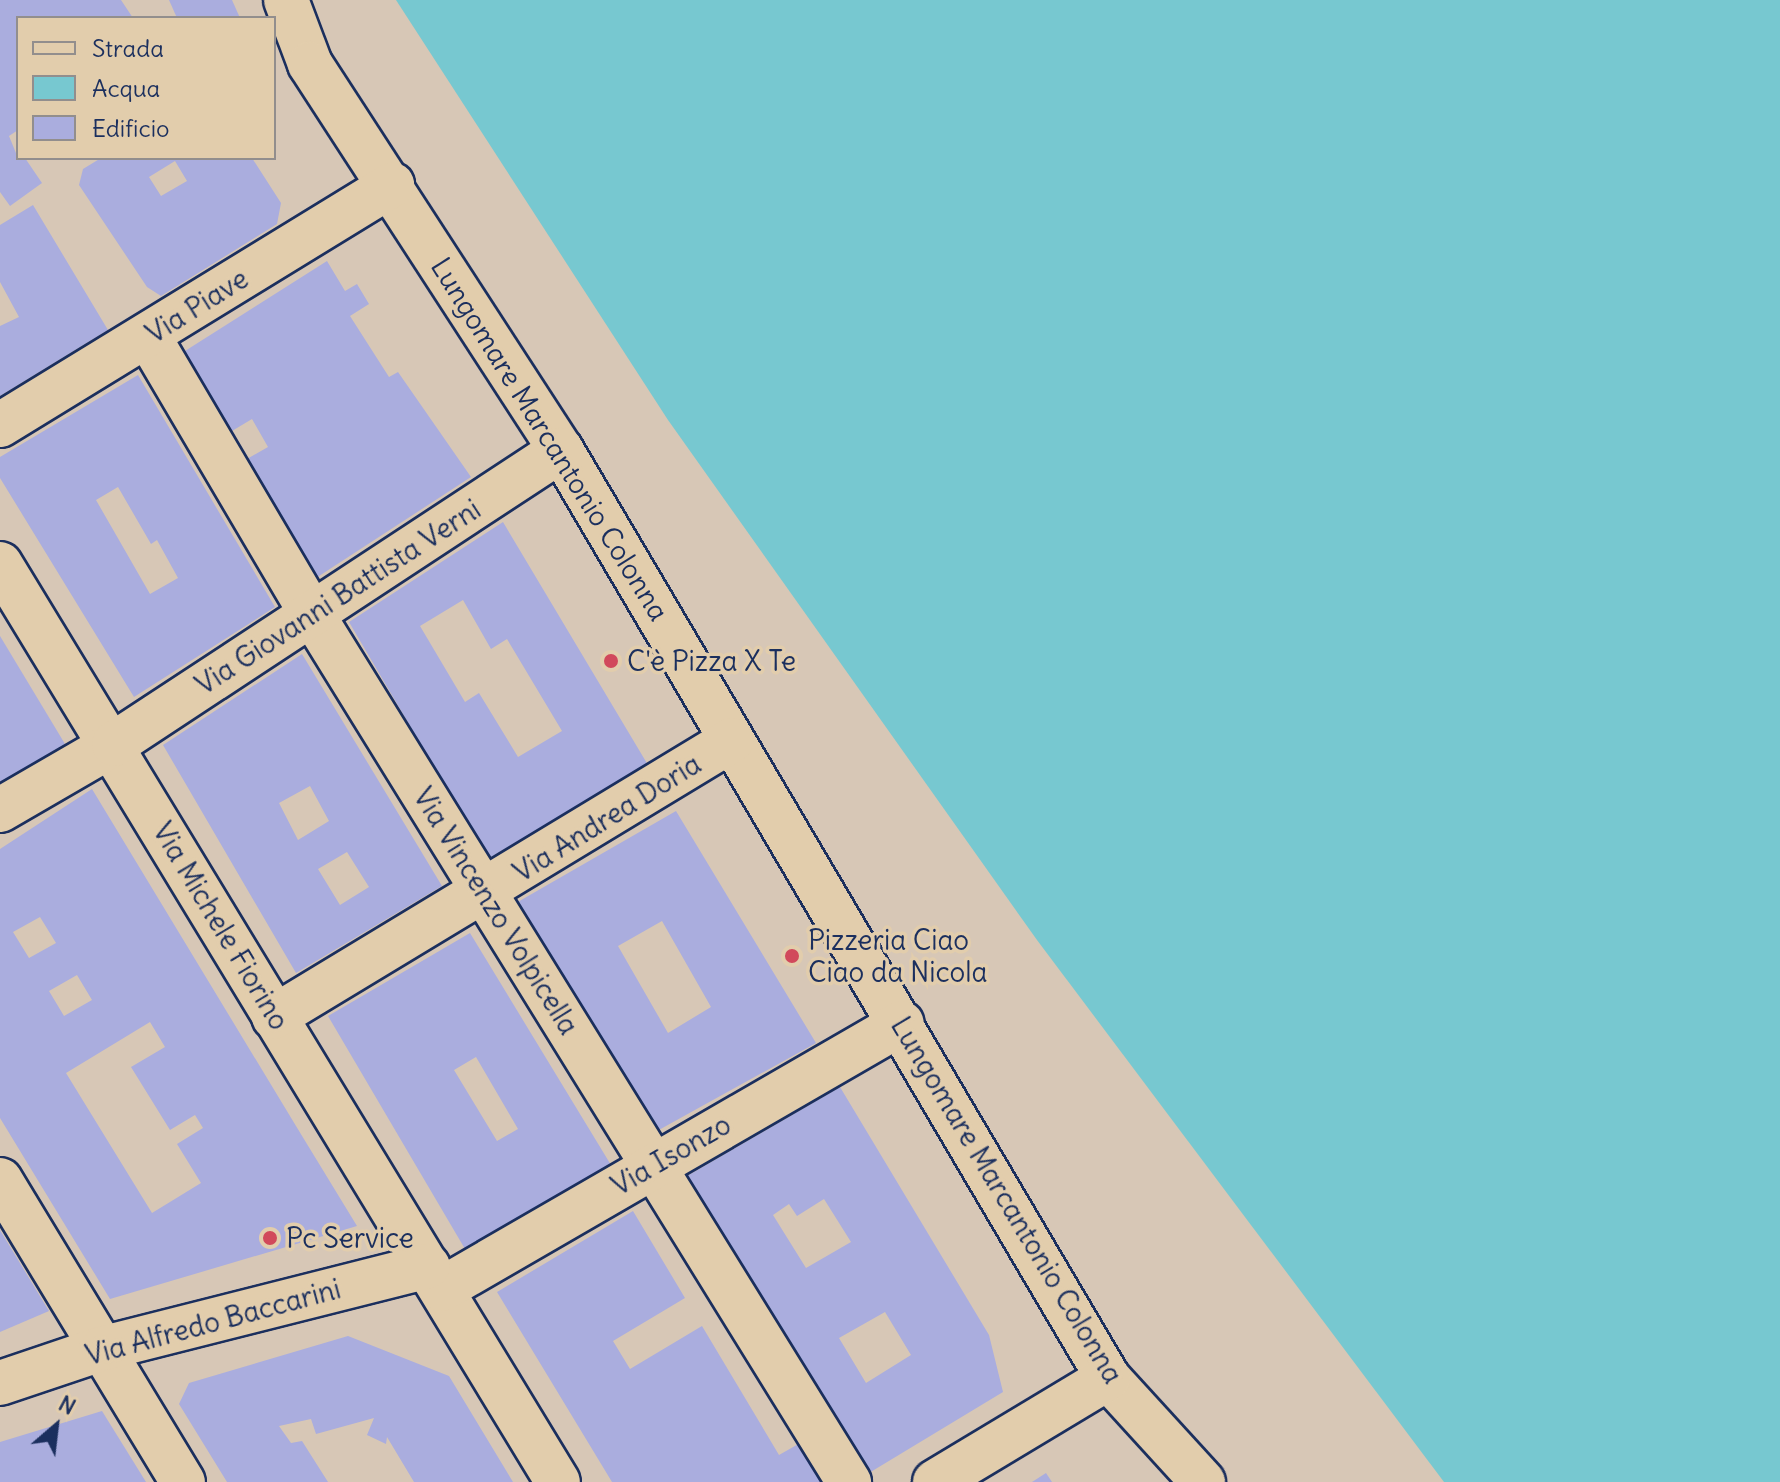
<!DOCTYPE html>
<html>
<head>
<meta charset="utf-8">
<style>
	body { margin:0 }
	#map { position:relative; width:1780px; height:1482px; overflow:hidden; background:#d7c7b6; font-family:Delius,sans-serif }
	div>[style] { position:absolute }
	.water>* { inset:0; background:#77c8d0 }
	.building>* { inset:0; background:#aaadde }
	.roads { filter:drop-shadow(2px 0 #1b2f5e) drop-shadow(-2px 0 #1b2f5e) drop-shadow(0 2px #1b2f5e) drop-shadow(0 -2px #1b2f5e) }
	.minor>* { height:44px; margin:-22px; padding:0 22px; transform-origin:22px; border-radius:22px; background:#e2cdac }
	.dots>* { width:22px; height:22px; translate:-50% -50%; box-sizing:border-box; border:4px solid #e2cdac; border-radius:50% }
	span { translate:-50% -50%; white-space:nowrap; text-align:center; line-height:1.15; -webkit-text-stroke:7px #e2cdac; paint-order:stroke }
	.street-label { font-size:28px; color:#1b2f5e }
	.poi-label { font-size:28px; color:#1b2f5e }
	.left { translate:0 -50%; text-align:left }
	.legend { position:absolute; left:16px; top:16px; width:260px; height:144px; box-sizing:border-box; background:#e2cdac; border:2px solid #928e8d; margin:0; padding:10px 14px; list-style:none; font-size:24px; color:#1b2f5e }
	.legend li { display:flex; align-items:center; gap:16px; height:40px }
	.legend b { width:40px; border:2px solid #928e8d }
	.north { position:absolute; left:16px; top:1386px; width:80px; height:80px; -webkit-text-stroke:6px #e2cdac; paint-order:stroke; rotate:28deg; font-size:22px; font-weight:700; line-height:32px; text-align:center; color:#1b2f5e }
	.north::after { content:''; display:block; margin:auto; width:28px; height:36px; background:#1b2f5e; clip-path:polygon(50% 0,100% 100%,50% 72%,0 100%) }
</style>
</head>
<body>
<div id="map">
	<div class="water">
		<div style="clip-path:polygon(396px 0,1780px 0,1780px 1482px,1444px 1482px,1037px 940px,668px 420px)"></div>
	</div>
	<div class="building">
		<div style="clip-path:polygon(0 0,121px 0,133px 18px,18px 18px,18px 130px,9px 136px,18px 158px,25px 158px,42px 183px,10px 206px,0 192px)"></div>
		<div style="clip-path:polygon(169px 0,232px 0,240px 18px,177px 18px)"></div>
		<div style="clip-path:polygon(evenodd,101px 158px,252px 158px,281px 203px,277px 224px,161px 296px,147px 287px,79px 185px,83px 169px,101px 158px,175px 161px,187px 181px,161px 196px,149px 177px,175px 161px)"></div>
		<div style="clip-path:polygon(33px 205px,108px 330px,0 396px,0 326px,19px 317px,0 282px,0 225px)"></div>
		<div style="clip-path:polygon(327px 261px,345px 291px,357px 284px,369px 304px,350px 316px,389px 377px,398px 372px,471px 477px,316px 578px,247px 459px,268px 447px,252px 419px,232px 431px,185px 351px)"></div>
		<div style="clip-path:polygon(evenodd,138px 375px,275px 607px,134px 697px,0 478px,0 457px,138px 375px,118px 487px,151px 544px,157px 540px,178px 578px,150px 594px,96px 500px,118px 487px)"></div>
		<div style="clip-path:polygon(evenodd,503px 522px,648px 765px,488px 859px,349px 622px,503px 522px,463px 600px,491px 649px,507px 639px,562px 731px,518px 757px,479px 693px,465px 702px,420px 626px,463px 600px)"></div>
		<div style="clip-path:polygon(0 636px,65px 744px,0 787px)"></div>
		<div style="clip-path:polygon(evenodd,302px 654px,442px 886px,296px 973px,163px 745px,302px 654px,310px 786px,329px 821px,298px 840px,279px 803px,310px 786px,302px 654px,347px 852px,369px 887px,340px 905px,318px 869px,347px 852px)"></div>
		<div style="clip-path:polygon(evenodd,92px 789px,296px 1126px,357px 1226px,110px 1299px,0 1118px,0 849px,92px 789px,40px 917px,56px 943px,29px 958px,13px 932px,40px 917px,92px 789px,77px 975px,92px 1000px,64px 1016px,49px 991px,77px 975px,92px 789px,150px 1022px,165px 1047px,131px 1067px,170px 1130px,195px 1115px,203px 1128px,177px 1144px,201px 1183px,152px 1213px,66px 1073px,150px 1022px)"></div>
		<div style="clip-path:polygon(evenodd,676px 811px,816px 1043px,657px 1131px,516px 903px,676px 811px,662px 921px,711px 1007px,668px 1033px,618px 946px,662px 921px)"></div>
		<div style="clip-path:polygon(evenodd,470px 933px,611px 1165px,465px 1249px,328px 1016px,470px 933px,476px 1057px,518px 1129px,497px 1141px,454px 1070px,476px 1057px)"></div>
		<div style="clip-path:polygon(evenodd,840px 1087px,989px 1335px,1003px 1392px,864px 1476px,837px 1482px,612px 1482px,497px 1292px,633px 1211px,685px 1298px,613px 1341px,630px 1369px,702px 1326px,779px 1455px,832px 1425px,682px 1179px,840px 1087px,824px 1199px,851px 1242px,806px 1268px,773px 1215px,789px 1204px,797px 1216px,824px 1199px,840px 1087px,885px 1312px,911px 1355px,866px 1383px,839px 1338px,885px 1312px)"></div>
		<div style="clip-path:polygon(0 1230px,49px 1311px,0 1332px)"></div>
		<div style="clip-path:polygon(348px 1336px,449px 1376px,513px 1482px,414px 1482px,387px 1437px,386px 1444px,367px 1435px,374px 1418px,316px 1434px,311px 1419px,279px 1426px,291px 1443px,302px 1441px,328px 1482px,227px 1482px,179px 1404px,189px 1383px)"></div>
		<div style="clip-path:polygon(102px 1411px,146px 1482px,0 1482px,0 1442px)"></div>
		<div style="clip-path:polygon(1046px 1473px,1052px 1482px,1032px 1482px)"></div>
	</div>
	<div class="roads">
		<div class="minor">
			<div style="left:286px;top:0;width:68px;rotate:69.4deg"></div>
			<div style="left:310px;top:64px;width:460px;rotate:57deg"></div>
			<div style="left:561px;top:450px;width:1077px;rotate:59.48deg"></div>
			<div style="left:1108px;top:1378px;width:141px;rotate:47.6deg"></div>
			<div style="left:148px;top:336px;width:323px;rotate:59.5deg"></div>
			<div style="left:312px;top:614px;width:1021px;rotate:58.26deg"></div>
			<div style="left:0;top:425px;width:460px;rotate:-31.5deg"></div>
			<div style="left:0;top:564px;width:1074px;rotate:58.71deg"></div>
			<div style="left:0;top:810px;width:132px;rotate:-30.1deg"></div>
			<div style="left:114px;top:744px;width:535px;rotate:-33.33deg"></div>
			<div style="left:274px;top:1017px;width:535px;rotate:-31.17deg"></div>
			<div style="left:0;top:1180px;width:353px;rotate:58.8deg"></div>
			<div style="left:442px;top:1289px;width:531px;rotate:-30.04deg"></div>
			<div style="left:0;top:1383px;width:110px;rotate:-18.6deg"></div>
			<div style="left:104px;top:1348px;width:334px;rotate:-14.2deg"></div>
			<div style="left:935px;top:1482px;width:202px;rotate:-31deg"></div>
		</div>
	</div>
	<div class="dots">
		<div style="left:611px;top:661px;background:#d1495b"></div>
		<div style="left:792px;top:956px;background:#d1495b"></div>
		<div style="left:270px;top:1238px;background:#d1495b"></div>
	</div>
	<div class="street-label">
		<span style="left:197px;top:306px;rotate:-32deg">Via Piave</span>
		<span style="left:550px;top:439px;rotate:58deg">Lungomare Marcantonio Colonna</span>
		<span style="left:338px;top:597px;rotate:-33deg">Via Giovanni Battista Verni</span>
		<span style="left:607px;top:818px;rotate:-32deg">Via Andrea Doria</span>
		<span style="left:496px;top:911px;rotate:58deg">Via Vincenzo Volpicella</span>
		<span style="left:221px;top:926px;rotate:59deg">Via Michele Fiorino</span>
		<span style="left:671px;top:1155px;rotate:-30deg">Via Isonzo</span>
		<span style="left:1007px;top:1200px;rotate:59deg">Lungomare Marcantonio Colonna</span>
		<span style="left:213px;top:1322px;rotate:-15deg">Via Alfredo Baccarini</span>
	</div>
	<div class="poi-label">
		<span class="left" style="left:627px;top:661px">C'è Pizza X Te</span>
		<span class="left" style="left:808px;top:956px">Pizzeria Ciao<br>Ciao da Nicola</span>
		<span class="left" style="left:286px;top:1238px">Pc Service</span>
	</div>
	<ul class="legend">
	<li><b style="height:10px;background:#e2cdac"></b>Strada</li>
	<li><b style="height:22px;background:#77c8d0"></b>Acqua</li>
	<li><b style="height:22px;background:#aaadde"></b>Edificio</li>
	</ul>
	<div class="north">N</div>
</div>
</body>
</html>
